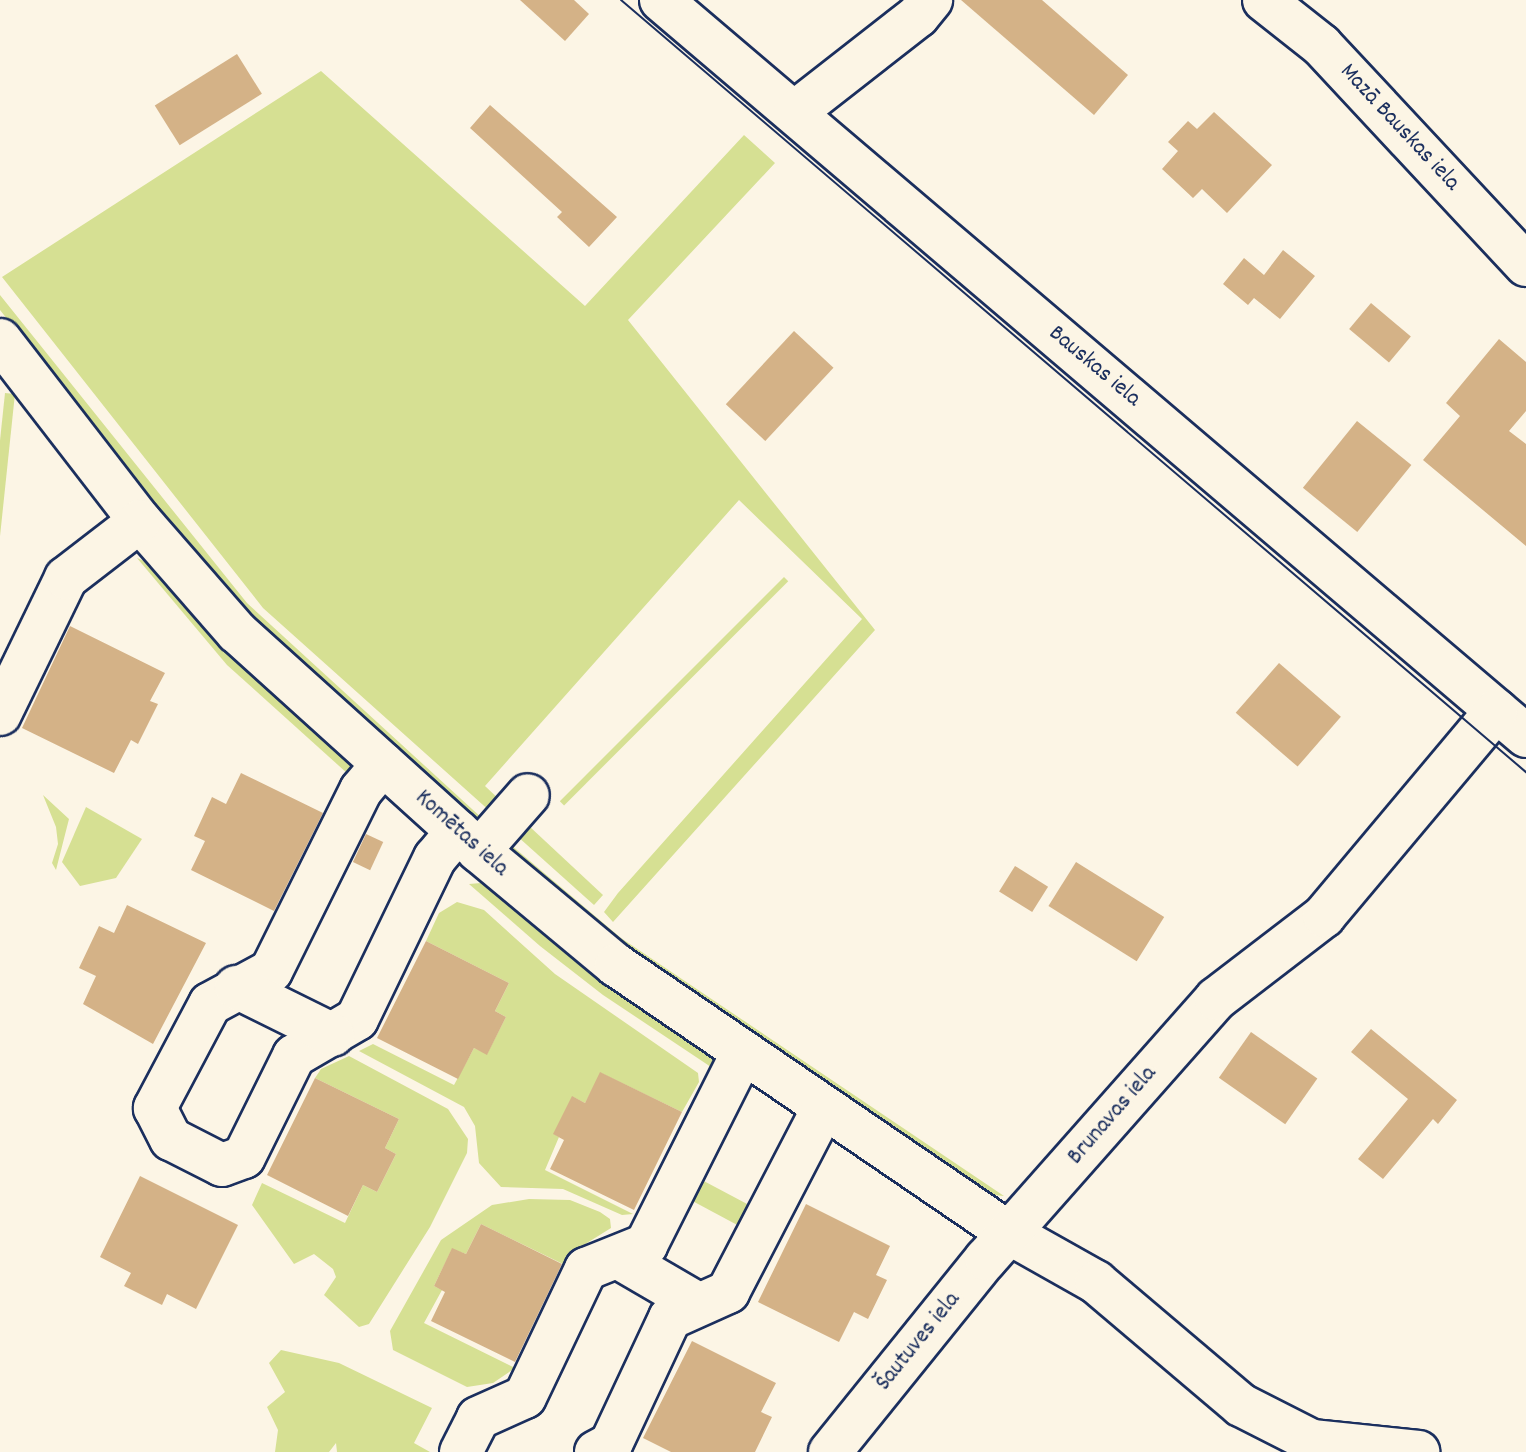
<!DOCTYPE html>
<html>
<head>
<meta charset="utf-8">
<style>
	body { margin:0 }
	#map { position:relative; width:1526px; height:1452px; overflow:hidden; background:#fcf5e5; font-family:Dekko,sans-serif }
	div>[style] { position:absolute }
	.green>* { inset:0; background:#d6e093; transform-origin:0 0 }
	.building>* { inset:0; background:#d4b287; transform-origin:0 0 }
	.roads { filter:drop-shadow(2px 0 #1b2f5e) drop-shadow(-2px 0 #1b2f5e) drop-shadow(0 2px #1b2f5e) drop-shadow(0 -2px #1b2f5e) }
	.minor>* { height:42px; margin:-21px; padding:0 21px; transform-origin:21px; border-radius:21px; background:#fcf5e5 }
	.tram>* { height:2px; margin:-1px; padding:0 1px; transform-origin:1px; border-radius:1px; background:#1b2f5e }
	span { translate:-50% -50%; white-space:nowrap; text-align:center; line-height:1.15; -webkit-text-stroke:7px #fcf5e5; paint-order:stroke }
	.street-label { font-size:24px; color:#1b2f5e }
</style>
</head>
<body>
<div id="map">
	<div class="green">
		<div style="clip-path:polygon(321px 71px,585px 306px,744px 135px,775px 163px,628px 320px,875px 630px,613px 922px,604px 912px,618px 893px,862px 619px,739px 500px,485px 786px,502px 802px,492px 813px,263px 608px,2px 277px)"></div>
		<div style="clip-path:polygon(0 295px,247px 603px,484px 820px,478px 822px,225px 596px,0 310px)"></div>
		<div style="left:5px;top:393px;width:10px;height:164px;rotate:6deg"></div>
		<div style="clip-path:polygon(137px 558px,154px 565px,355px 764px,348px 774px,227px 665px)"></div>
		<div style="left:784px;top:577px;width:6px;height:317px;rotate:45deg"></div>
		<div style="clip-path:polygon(43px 795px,69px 819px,56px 870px,52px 863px,58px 844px,56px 827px)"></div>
		<div style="clip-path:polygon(86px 807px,142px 839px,116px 878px,80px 886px,62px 862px)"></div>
		<div style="clip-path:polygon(529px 826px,603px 895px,594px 905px,517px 836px)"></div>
		<div style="clip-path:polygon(511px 845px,621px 938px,1004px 1196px,983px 1194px,697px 1004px,507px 850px)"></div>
		<div style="clip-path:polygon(481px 883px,714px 1057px,714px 1069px,603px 995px,540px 946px,469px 884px)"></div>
		<div style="clip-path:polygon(457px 902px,484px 910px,555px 974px,698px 1073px,699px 1082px,682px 1112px,601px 1073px,585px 1103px,573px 1097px,554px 1134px,559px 1137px,545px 1170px,633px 1214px,622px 1215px,563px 1189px,501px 1187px,479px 1163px,475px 1126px,464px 1107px,359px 1051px,373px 1044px,454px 1085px,474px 1048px,487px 1054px,506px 1017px,495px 1011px,509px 983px,426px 941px,439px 913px)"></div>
		<div style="clip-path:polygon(349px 1056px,448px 1109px,468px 1139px,467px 1153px,430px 1227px,369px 1324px,359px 1327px,324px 1295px,336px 1277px,333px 1269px,314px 1254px,294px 1264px,252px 1205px,262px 1183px,345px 1223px,363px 1185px,377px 1192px,396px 1154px,385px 1148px,399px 1119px,315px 1078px,321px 1069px)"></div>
		<div style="left:700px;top:1179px;width:55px;height:23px;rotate:28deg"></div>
		<div style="clip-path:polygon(529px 1199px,570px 1200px,600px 1212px,610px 1219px,611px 1228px,566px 1256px,563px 1264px,481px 1224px,466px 1254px,452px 1249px,434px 1286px,442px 1290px,424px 1323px,515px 1368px,493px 1383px,467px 1387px,393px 1350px,390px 1331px,441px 1240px,492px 1205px)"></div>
		<div style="clip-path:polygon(281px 1350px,339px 1363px,432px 1408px,414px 1443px,430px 1452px,337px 1452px,336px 1443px,329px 1452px,275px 1452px,278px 1430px,267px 1407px,285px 1392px,269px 1363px)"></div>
	</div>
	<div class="building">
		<div style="clip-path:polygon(520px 0,574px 0,589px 14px,565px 41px)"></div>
		<div style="clip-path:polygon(961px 0,1042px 0,1128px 75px,1094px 115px)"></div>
		<div style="left:237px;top:54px;width:47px;height:97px;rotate:58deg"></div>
		<div style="clip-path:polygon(490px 105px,617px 217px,589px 247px,557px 217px,562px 212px,470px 128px)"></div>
		<div style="clip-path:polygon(1214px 112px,1272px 165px,1227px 213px,1202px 189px,1193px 198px,1162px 169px,1178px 151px,1168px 142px,1188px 121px,1197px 129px)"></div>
		<div style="clip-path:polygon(1283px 250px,1315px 276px,1280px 319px,1254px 298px,1248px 305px,1223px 284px,1244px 258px,1264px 275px)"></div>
		<div style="left:1371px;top:303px;width:52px;height:34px;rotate:40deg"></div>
		<div style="left:794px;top:331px;width:54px;height:100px;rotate:43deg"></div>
		<div style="clip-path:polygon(1499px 339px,1526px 362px,1526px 411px,1509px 431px,1526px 444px,1526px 546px,1423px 460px,1460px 416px,1446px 403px)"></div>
		<div style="left:1357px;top:421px;width:70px;height:86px;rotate:39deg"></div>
		<div style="clip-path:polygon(70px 626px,165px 673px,150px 701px,158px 704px,138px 744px,131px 740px,114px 773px,22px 728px)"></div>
		<div style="left:1279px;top:663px;width:82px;height:66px;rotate:41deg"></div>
		<div style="clip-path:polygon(241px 773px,323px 813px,274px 911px,191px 870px,205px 841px,194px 836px,212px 797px,226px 804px)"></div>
		<div style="left:366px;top:834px;width:19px;height:31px;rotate:25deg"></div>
		<div style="left:1076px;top:862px;width:104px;height:52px;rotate:32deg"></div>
		<div style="left:1015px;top:866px;width:39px;height:30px;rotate:32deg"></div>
		<div style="clip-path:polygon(127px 905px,206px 943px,153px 1044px,83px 1004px,96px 976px,79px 968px,99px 926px,114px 933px)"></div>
		<div style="clip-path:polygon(426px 941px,509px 983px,495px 1011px,506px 1017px,487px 1055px,474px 1048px,458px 1079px,377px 1038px)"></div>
		<div style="clip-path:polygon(1371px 1029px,1457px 1100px,1438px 1124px,1433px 1119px,1383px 1179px,1358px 1159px,1408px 1099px,1351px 1052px)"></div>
		<div style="left:1251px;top:1032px;width:81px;height:56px;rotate:35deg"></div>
		<div style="clip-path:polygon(600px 1072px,682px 1112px,634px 1210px,550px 1169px,564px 1140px,553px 1134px,572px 1096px,585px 1103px)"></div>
		<div style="clip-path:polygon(315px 1078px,399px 1119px,385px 1148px,396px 1154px,377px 1192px,363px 1185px,348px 1216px,267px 1175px)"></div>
		<div style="clip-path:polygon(140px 1176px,238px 1225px,196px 1309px,167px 1294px,162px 1305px,124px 1286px,131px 1273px,100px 1257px)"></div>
		<div style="clip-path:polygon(806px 1204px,890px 1246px,876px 1275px,887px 1280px,868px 1319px,854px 1312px,839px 1342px,758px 1302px)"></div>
		<div style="clip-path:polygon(481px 1224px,562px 1264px,515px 1362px,431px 1321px,445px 1292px,434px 1286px,452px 1248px,466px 1254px)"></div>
		<div style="clip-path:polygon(692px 1341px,776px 1383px,761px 1412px,772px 1417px,755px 1452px,671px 1452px,643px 1438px)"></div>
	</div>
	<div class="roads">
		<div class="minor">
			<div style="left:661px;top:0;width:1136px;rotate:40.39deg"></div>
			<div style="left:1264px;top:0;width:73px;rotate:38.3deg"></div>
			<div style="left:1321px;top:45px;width:301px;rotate:47deg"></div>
			<div style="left:795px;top:112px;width:156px;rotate:-38deg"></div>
			<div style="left:918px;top:16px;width:21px;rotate:-51deg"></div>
			<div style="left:0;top:340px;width:229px;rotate:52.3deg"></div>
			<div style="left:140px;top:521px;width:147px;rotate:48.9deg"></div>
			<div style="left:237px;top:632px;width:326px;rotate:42.1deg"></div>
			<div style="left:479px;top:851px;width:178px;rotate:39.8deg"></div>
			<div style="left:616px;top:965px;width:476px;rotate:34.3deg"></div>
			<div style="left:1009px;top:1233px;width:100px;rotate:29.4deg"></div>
			<div style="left:1096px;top:1282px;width:190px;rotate:40.3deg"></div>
			<div style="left:1241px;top:1405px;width:80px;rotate:26.9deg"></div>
			<div style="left:1312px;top:1441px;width:107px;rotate:5.9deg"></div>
			<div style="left:0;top:714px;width:151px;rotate:-64.1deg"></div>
			<div style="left:66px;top:578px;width:93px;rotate:-37.6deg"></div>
			<div style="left:383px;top:764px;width:34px;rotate:130deg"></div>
			<div style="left:361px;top:790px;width:202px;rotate:116.4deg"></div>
			<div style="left:271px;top:971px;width:69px;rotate:151.6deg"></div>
			<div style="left:210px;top:1004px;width:118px;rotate:117.9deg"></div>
			<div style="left:155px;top:1108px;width:35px;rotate:63deg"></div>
			<div style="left:171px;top:1139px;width:57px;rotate:27deg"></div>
			<div style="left:222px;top:1165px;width:23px;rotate:-20deg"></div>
			<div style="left:244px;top:1157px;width:113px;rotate:-63.7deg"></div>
			<div style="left:294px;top:1056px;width:73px;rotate:-30.4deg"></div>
			<div style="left:357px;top:1019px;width:179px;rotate:-64.2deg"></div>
			<div style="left:435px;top:858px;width:35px;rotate:-50deg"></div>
			<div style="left:479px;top:851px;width:74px;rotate:-48.8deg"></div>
			<div style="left:236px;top:987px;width:108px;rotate:26.3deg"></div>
			<div style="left:619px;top:1258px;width:91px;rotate:30.2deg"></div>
			<div style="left:461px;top:1452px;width:38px;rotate:-63deg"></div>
			<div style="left:478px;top:1418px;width:51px;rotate:-24.1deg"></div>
			<div style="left:525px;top:1397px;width:142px;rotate:-64.5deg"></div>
			<div style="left:586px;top:1269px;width:65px;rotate:-21.8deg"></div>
			<div style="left:646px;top:1245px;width:216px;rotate:-63.3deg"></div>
			<div style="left:596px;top:1452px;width:17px;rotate:-28deg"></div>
			<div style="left:611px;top:1444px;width:139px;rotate:-64.9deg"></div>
			<div style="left:670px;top:1318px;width:64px;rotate:-24.1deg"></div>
			<div style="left:728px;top:1292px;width:208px;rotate:-62.6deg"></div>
			<div style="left:830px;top:1452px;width:248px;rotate:-51.1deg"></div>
			<div style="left:986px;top:1259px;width:347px;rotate:-48.5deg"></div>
			<div style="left:1216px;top:999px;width:136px;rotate:-37.5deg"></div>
			<div style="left:1324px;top:916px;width:268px;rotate:-50deg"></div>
		</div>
	</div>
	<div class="tram">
		<div style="left:621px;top:0;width:1190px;rotate:40.47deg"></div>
	</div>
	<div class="street-label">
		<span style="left:1399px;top:128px;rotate:47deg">Mazā Bauskas iela</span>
		<span style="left:1094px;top:367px;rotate:40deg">Bauskas iela</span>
		<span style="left:461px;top:834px;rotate:42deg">Komētas iela</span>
		<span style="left:1113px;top:1116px;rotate:-49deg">Brunavas iela</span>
		<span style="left:919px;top:1342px;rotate:-51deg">Šautuves iela</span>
	</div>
</div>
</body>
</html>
